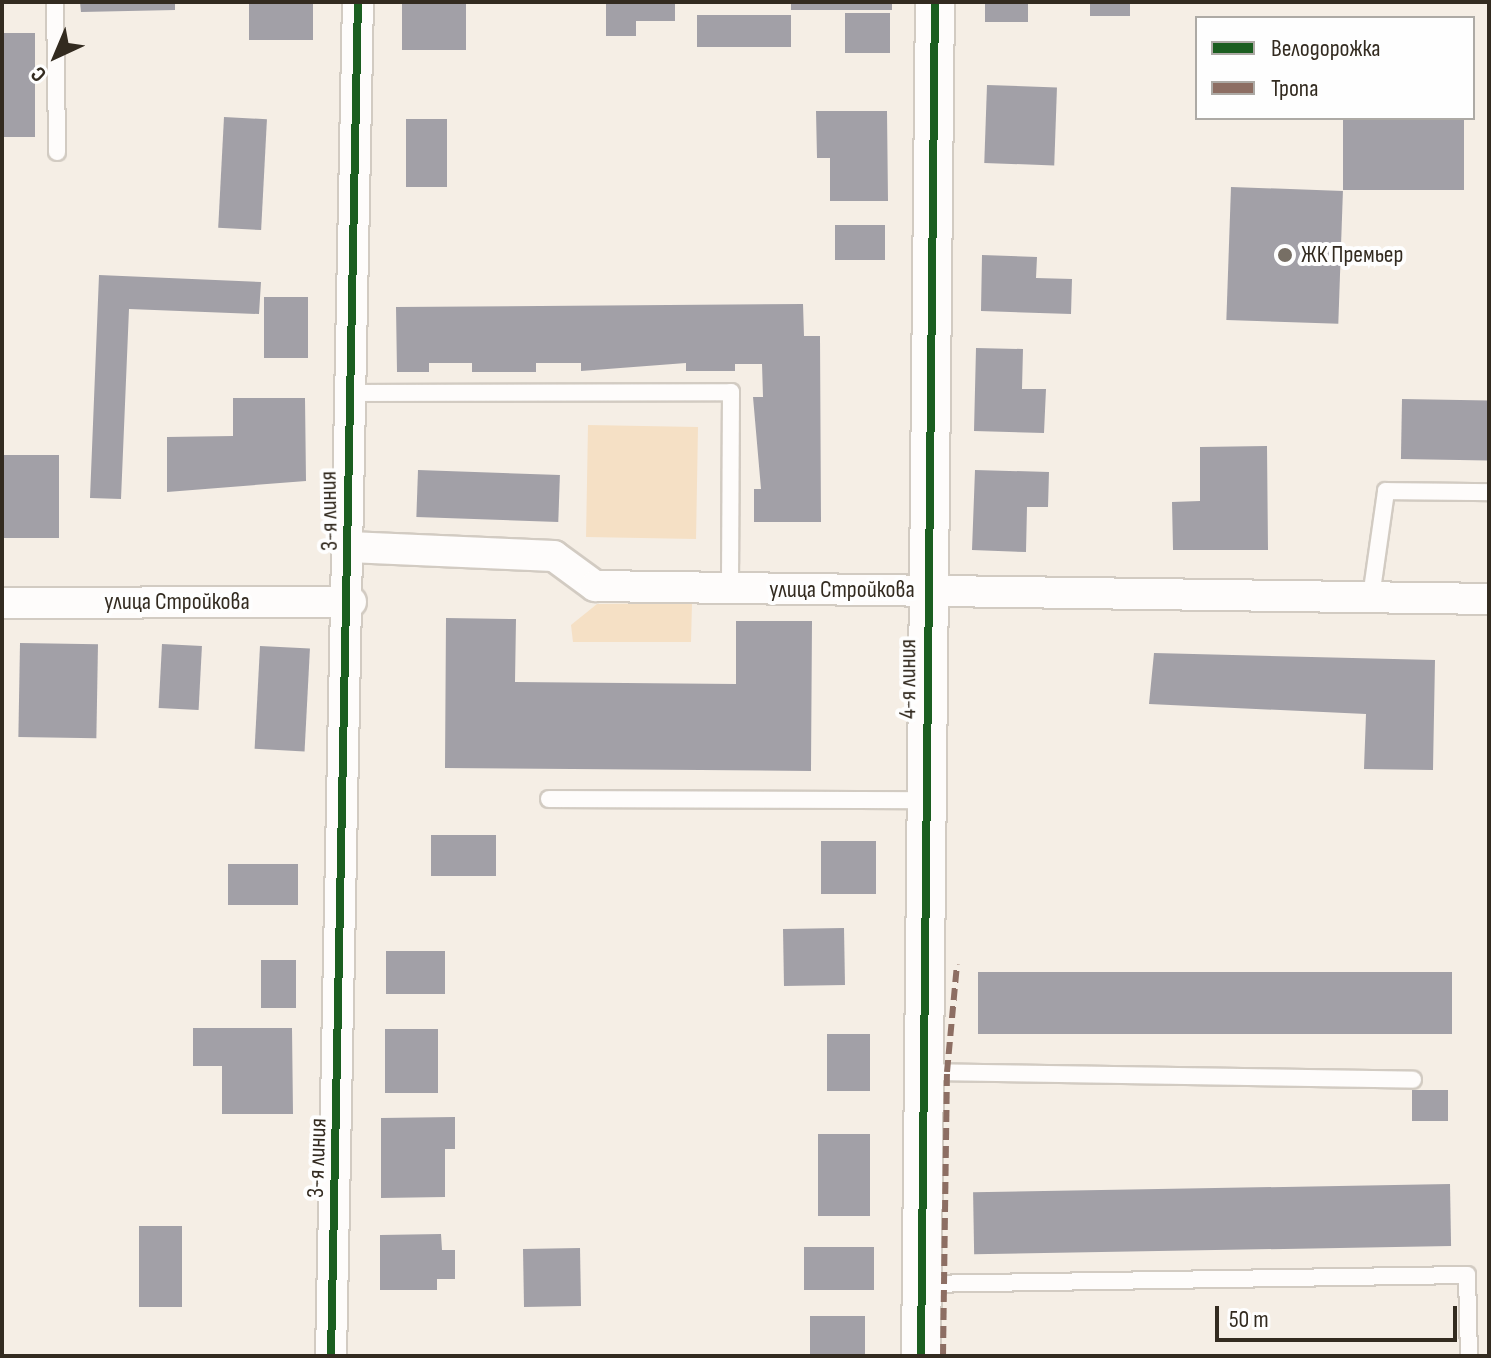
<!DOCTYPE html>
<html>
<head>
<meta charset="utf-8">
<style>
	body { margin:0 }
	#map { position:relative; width:1491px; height:1358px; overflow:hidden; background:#f5eee5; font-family:"Sofia Sans Condensed",sans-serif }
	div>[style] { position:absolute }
	.green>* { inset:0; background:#f5e0c5; transform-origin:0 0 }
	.building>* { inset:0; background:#a2a0a7; transform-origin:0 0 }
	.roads { filter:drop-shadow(2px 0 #d2cbc2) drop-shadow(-2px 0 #d2cbc2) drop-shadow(0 2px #d2cbc2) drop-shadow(0 -2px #d2cbc2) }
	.service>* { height:16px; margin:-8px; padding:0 8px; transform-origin:8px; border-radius:8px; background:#fefcfb }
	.minor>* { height:30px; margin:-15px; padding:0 15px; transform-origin:15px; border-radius:15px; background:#fefcfb }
	.tertiary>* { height:38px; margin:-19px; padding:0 19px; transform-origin:19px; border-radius:19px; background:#fefcfb }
	.quiet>* { height:6px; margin-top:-3px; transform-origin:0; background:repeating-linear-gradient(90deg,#8d6e63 0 12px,transparent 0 18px) }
	.cycleway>* { height:8px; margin:-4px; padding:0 4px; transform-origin:4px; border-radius:4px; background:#1b5e20 }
	.dots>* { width:22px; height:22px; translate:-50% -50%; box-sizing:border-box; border:4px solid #fefefe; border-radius:50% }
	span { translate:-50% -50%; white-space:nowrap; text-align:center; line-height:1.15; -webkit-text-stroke:8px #fefefe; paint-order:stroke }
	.poi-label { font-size:24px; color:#332b20 }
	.left { translate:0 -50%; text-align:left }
	.street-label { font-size:24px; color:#332b20 }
	.frame { position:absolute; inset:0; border:4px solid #332b20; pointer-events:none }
	.legend { position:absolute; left:1195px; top:16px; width:280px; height:104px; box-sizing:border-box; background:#fefefe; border:2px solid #adaaa5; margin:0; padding:10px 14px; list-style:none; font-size:24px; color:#332b20 }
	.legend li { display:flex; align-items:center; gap:16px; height:40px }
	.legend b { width:40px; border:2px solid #adaaa5 }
	.north { position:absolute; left:16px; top:16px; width:80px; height:80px; -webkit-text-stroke:6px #fefefe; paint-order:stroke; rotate:224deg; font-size:22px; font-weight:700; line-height:32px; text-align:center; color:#332b20 }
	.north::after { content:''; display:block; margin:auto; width:28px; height:36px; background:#332b20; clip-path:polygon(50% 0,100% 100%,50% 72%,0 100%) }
	.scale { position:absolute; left:1215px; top:1306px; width:242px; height:36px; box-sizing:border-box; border:4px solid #332b20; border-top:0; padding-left:10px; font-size:24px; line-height:28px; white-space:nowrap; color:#332b20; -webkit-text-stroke:6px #fefefe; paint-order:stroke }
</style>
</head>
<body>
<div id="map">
	<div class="green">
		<div style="left:588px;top:425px;width:110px;height:112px;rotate:1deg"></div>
		<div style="clip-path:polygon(692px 603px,691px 642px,573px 642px,571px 625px,597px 604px)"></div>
	</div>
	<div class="building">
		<div style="clip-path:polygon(80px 2px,175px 2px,175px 10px,81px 12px)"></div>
		<div style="left:249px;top:2px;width:64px;height:38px"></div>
		<div style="left:402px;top:2px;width:64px;height:48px"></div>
		<div style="clip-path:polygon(606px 2px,675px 2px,675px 21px,636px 21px,636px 36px,606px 36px)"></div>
		<div style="left:791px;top:2px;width:101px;height:8px"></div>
		<div style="left:985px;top:2px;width:43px;height:20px"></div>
		<div style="left:1090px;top:2px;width:40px;height:14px"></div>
		<div style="left:845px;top:13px;width:45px;height:40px"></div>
		<div style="left:697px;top:15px;width:94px;height:32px"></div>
		<div style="left:2px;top:33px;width:33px;height:104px"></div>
		<div style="left:987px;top:85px;width:70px;height:78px;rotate:2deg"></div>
		<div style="clip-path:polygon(816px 111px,887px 111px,888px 201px,830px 201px,830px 158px,817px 158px)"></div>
		<div style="left:224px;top:117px;width:43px;height:111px;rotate:3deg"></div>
		<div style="left:1343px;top:118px;width:121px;height:72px"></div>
		<div style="left:406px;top:119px;width:41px;height:68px"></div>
		<div style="left:1231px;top:187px;width:112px;height:133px;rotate:2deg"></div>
		<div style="left:835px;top:225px;width:50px;height:35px"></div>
		<div style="clip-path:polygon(982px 255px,1037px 257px,1036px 278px,1072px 279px,1071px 314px,981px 311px)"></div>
		<div style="clip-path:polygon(99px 275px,261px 282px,259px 314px,129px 309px,121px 499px,90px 498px)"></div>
		<div style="left:264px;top:297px;width:44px;height:61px"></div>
		<div style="clip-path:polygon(803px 304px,804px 336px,820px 336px,821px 522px,754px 522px,754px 489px,761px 489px,753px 397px,763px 397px,762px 364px,735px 364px,735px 371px,686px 371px,686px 363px,581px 371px,581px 363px,536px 363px,536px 372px,472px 372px,472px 363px,429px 363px,429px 372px,397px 372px,396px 307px)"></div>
		<div style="clip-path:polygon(976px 348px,1023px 349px,1022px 389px,1046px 389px,1044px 433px,974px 431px)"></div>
		<div style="clip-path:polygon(233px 398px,305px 398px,306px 481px,167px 492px,167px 437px,233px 436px)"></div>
		<div style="left:1402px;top:399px;width:87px;height:60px;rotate:1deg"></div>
		<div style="clip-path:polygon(1267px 446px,1268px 550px,1173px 550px,1172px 502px,1200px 501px,1200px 447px)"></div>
		<div style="left:2px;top:455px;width:57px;height:83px"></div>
		<div style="left:418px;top:470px;width:142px;height:47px;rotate:2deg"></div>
		<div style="clip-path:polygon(975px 470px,1049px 472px,1048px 507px,1027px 507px,1026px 552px,972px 550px)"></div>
		<div style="clip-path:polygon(446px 618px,516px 619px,515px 682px,736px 684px,736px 621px,812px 621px,811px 771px,445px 768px)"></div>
		<div style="left:20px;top:643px;width:78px;height:94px;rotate:1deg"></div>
		<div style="left:162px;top:644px;width:40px;height:64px;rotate:3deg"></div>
		<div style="left:260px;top:646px;width:50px;height:103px;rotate:3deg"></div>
		<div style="clip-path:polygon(1154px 653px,1435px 660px,1433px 770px,1364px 769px,1366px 714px,1149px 704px)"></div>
		<div style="left:431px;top:835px;width:65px;height:41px"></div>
		<div style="left:876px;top:841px;width:53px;height:55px;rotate:90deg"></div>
		<div style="left:228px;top:864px;width:70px;height:41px"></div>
		<div style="left:844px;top:928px;width:57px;height:61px;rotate:89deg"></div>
		<div style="left:386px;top:951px;width:59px;height:43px"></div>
		<div style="left:261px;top:960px;width:35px;height:48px"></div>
		<div style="left:1452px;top:972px;width:62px;height:474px;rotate:90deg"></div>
		<div style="clip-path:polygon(193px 1028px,292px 1028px,293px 1114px,222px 1114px,222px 1066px,193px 1066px)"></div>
		<div style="left:385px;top:1029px;width:53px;height:64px"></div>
		<div style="left:827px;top:1034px;width:43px;height:57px"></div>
		<div style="left:1412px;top:1090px;width:36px;height:31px"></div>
		<div style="clip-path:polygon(455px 1117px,455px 1149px,445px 1149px,445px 1197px,381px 1198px,381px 1118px)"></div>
		<div style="left:818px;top:1134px;width:52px;height:82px"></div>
		<div style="left:1450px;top:1184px;width:62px;height:477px;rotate:89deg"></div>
		<div style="left:182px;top:1226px;width:81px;height:43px;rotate:90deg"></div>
		<div style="clip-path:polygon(441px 1234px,442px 1250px,455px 1250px,455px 1279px,437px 1279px,437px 1290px,380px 1290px,380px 1235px)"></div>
		<div style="left:874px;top:1247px;width:43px;height:70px;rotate:90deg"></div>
		<div style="left:580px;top:1248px;width:58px;height:57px;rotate:89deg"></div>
		<div style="left:810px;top:1316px;width:55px;height:40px"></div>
	</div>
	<div class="roads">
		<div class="service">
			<div style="left:55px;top:2px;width:150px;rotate:89.2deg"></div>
			<div style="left:349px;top:393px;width:382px;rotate:-0.1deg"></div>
			<div style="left:731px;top:392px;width:197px;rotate:90.3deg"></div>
			<div style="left:1371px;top:597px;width:107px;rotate:-81.9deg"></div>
			<div style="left:1386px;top:491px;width:103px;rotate:0.6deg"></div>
			<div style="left:549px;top:799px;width:379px;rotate:0.2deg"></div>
			<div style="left:926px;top:1072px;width:487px;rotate:0.9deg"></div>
			<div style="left:922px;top:1284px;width:545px;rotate:-0.95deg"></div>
			<div style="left:1467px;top:1275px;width:81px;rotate:88.6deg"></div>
		</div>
		<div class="minor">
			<div style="left:349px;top:547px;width:205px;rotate:2.5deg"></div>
			<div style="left:554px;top:556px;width:51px;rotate:36.2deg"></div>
			<div style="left:595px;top:586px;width:894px;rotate:0.83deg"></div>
			<div style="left:2px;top:603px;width:349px;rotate:-0.2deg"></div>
			<div style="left:331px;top:1356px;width:1354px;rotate:-88.86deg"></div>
		</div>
		<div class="tertiary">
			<div style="left:921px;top:1356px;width:1354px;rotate:-89.41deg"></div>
		</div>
	</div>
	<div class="quiet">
		<div style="left:943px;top:1356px;width:284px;rotate:-89.2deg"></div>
		<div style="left:947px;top:1072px;width:108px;rotate:-84.7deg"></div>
	</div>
	<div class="cycleway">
		<div style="left:331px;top:1356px;width:1354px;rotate:-88.86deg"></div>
		<div style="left:921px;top:1356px;width:1354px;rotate:-89.41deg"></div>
	</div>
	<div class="dots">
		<div style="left:1285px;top:255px;background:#776f65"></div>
	</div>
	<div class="poi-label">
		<span class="left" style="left:1301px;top:255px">ЖК Премьер</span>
	</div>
	<div class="street-label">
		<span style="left:329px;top:511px;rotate:-91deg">3-я линия</span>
		<span style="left:842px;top:590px">улица Стройкова</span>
		<span style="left:177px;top:602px">улица Стройкова</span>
		<span style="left:908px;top:679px;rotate:-90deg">4-я линия</span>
		<span style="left:317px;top:1158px;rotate:-88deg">3-я линия</span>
	</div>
	<div class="frame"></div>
	<ul class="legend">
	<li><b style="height:10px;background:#1b5e20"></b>Велодорожка</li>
	<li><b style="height:10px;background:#8d6e63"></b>Тропа</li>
	</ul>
	<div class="north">С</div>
	<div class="scale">50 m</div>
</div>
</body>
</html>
